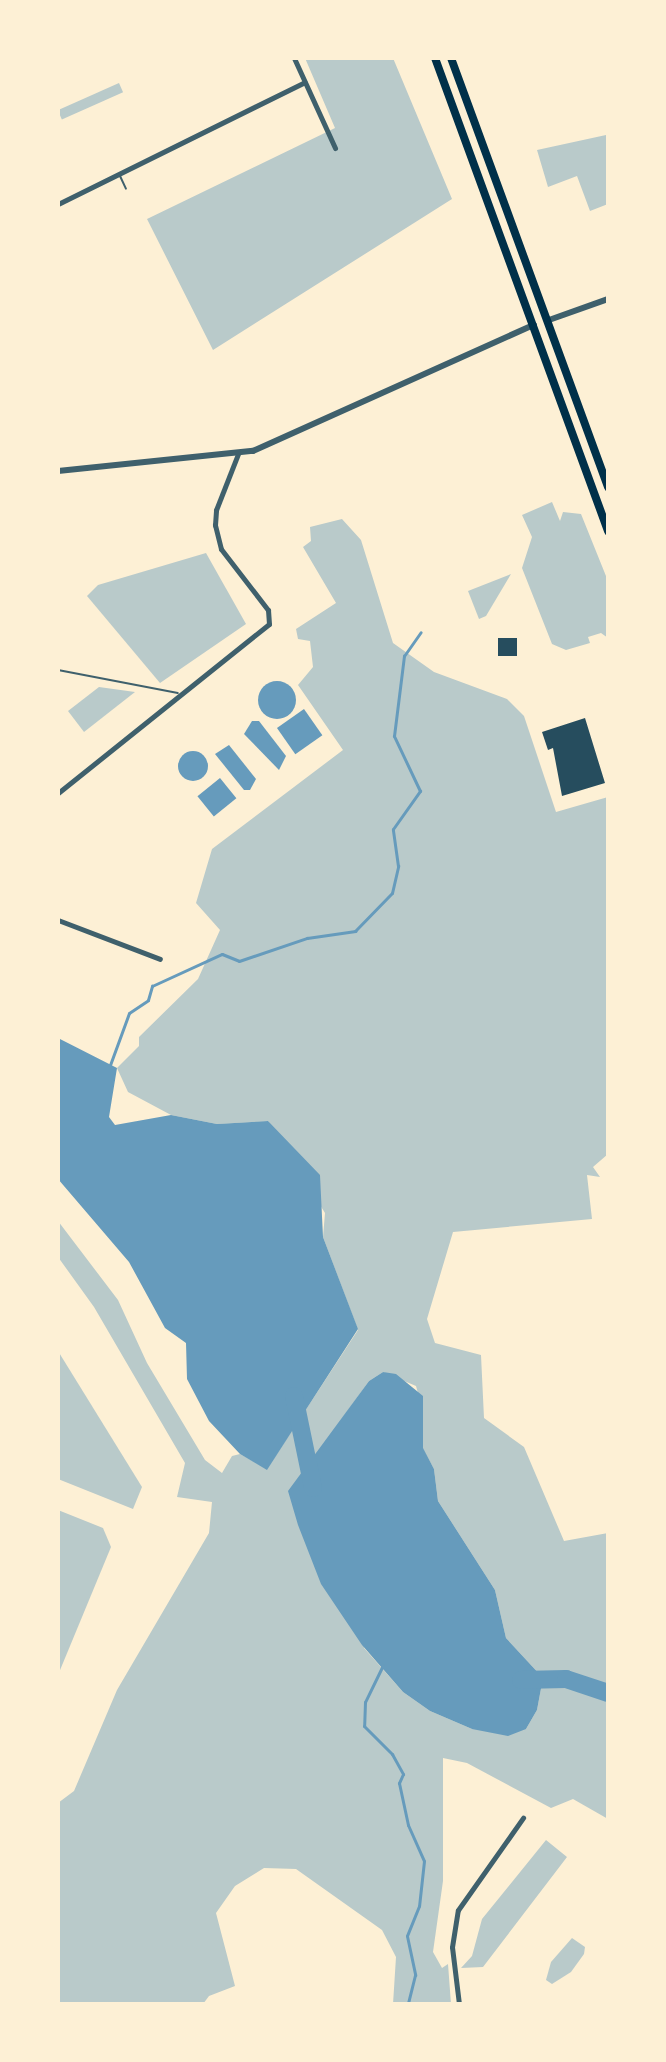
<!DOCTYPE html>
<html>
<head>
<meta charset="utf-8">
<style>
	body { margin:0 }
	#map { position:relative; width:666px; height:2062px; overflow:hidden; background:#fdf0d5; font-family:Bitter,serif }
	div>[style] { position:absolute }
	.green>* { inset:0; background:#b9caca; transform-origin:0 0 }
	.water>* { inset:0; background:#669bbc; transform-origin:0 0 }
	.round { border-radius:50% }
	.stream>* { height:3px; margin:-1.5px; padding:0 1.5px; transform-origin:1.5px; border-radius:1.5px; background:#669bbc }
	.river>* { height:18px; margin:-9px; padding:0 9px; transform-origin:9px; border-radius:9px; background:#669bbc }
	.building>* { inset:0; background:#264d5e; transform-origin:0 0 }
	.service>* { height:2px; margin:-1px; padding:0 1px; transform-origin:1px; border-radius:1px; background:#3f606c }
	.minor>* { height:5px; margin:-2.5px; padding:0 2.5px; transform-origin:2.5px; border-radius:2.5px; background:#3f606c }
	.tertiary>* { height:6px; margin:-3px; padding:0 3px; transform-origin:3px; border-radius:3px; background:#3f606c }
	.primary>* { height:8px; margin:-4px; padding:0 4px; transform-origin:4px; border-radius:4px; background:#003049 }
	span { translate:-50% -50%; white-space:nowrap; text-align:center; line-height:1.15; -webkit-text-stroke:6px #fdf0d5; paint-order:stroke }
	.frame { position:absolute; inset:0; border:60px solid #fdf0d5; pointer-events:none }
</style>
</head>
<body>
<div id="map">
	<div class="green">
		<div style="clip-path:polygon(305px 58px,393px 58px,452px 199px,213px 350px,147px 219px,335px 128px)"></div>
		<div style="left:119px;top:83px;width:10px;height:67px;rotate:66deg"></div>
		<div style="clip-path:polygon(606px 135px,608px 204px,590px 211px,577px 176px,548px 187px,537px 150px)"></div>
		<div style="clip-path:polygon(552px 502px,560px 521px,563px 512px,581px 514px,608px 581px,608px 638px,601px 633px,588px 637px,590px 643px,566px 650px,552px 644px,522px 568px,532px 537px,522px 515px)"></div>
		<div style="clip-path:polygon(evenodd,342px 519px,361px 540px,393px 643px,434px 672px,507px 699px,524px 716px,556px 812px,608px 797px,608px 1154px,593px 1167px,600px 1177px,587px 1175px,592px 1219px,453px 1232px,427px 1319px,435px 1343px,481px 1355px,484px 1418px,524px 1447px,564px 1541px,608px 1533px,608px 1819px,573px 1799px,551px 1808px,467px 1763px,443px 1758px,443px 1881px,433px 1952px,442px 1968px,448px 1964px,451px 2004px,393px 2004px,396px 1957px,382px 1930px,296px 1869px,264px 1868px,235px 1886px,216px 1913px,235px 1986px,209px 1996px,203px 2004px,58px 2004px,58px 1803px,74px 1791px,117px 1690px,209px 1533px,212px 1502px,177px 1497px,185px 1463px,94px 1307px,58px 1257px,58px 1221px,118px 1300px,147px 1363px,205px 1460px,222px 1473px,232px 1456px,240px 1454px,267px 1469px,358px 1330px,323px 1237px,325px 1213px,268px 1121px,217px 1124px,171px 1115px,128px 1092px,117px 1068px,139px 1046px,139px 1037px,198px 979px,220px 930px,196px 903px,212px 849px,343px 750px,298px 685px,313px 667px,310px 641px,298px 639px,296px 629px,336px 603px,303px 547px,311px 541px,310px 527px,342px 519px,383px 1372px,416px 1386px,423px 1411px,423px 1449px,434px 1469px,438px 1501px,495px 1590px,506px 1638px,543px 1678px,537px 1710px,526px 1729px,472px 1729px,430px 1711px,403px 1692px,364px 1648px,341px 1420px,369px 1381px,383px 1372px)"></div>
		<div style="clip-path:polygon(206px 553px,246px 624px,160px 683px,87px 596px,98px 585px)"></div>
		<div style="clip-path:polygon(511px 574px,486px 616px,479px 619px,468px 591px)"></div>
		<div style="clip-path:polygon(99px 687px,135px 692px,84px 732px,68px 711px)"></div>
		<div style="clip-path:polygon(58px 1351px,142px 1487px,133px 1509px,58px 1479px)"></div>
		<div style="clip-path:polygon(58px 1510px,103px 1528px,111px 1547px,58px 1675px)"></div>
		<div style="clip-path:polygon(546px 1840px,567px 1857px,483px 1967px,461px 1968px,472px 1956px,482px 1919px)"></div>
		<div style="clip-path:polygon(572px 1938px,585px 1947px,584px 1954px,571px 1972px,552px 1984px,546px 1980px,551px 1962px)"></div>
	</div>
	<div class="water">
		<div class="round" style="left:258px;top:681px;width:38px;height:38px"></div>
		<div style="left:304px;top:709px;width:32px;height:33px;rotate:55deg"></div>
		<div style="clip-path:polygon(252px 721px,259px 721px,286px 756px,279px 770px,244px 734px)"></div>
		<div style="clip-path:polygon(229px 745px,256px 779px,250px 790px,244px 790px,215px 754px)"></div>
		<div class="round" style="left:178px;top:751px;width:30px;height:30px"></div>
		<div style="left:220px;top:778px;width:26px;height:29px;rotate:51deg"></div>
		<div style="clip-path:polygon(58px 1038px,117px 1068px,109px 1117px,115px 1125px,171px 1115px,217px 1124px,268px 1121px,320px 1175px,323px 1237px,358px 1329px,267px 1470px,240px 1454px,209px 1421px,187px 1379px,186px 1343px,165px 1328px,129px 1262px,58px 1179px)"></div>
		<div style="clip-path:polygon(383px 1372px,396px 1374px,423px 1396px,423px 1448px,434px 1469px,438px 1501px,495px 1590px,506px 1638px,543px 1678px,537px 1710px,526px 1729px,508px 1736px,472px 1729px,430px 1711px,403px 1692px,362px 1645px,321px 1584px,298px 1525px,288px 1491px,369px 1381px)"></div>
	</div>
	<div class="stream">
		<div style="left:110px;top:1065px;width:55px;rotate:-69.9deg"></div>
		<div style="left:129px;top:1013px;width:23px;rotate:-34deg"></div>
		<div style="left:148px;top:1000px;width:15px;rotate:-74deg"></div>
		<div style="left:152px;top:986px;width:77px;rotate:-24.6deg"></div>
		<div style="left:222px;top:954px;width:18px;rotate:22deg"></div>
		<div style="left:239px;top:961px;width:72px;rotate:-18.7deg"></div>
		<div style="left:307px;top:938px;width:49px;rotate:-8.3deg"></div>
		<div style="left:355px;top:931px;width:53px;rotate:-45.8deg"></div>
		<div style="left:392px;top:893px;width:28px;rotate:-77deg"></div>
		<div style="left:398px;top:866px;width:37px;rotate:-98deg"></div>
		<div style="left:393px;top:829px;width:47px;rotate:-54.6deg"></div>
		<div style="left:420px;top:791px;width:61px;rotate:-115.3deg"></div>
		<div style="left:394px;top:736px;width:81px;rotate:-82.9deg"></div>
		<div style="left:404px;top:656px;width:29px;rotate:-55deg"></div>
		<div style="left:383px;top:1665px;width:41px;rotate:115.9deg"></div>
		<div style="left:365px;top:1702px;width:24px;rotate:92deg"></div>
		<div style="left:364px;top:1726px;width:40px;rotate:45deg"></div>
		<div style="left:392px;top:1754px;width:23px;rotate:61deg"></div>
		<div style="left:403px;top:1774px;width:10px;rotate:114deg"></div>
		<div style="left:399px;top:1783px;width:43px;rotate:77.9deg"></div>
		<div style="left:408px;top:1825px;width:39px;rotate:66deg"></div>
		<div style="left:424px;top:1861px;width:45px;rotate:96.3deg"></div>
		<div style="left:419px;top:1906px;width:32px;rotate:112deg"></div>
		<div style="left:407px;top:1936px;width:40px;rotate:78deg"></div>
		<div style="left:415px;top:1975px;width:30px;rotate:104deg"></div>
	</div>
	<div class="river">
		<div style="left:294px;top:1396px;width:94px;rotate:78.3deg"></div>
		<div style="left:521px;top:1680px;width:45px;rotate:-1.3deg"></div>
		<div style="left:566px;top:1679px;width:44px;rotate:18.4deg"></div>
	</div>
	<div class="building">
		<div style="left:498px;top:638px;width:19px;height:18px"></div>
		<div style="clip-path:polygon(585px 718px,605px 783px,562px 796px,553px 748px,548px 750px,542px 732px)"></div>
	</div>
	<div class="service">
		<div style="left:120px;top:176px;width:14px;rotate:65deg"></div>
		<div style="left:58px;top:670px;width:122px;rotate:10.9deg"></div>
	</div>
	<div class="minor">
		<div style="left:294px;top:58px;width:99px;rotate:65.5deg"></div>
		<div style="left:58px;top:204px;width:275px;rotate:-26.3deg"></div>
		<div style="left:58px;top:793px;width:270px;rotate:-38.7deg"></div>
		<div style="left:269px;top:624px;width:14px;rotate:-94deg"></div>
		<div style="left:268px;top:610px;width:77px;rotate:-127.6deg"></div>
		<div style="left:221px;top:549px;width:25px;rotate:-104deg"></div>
		<div style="left:215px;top:525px;width:15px;rotate:-86deg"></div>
		<div style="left:216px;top:510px;width:60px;rotate:-68.6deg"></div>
		<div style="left:58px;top:920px;width:109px;rotate:20.9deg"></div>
		<div style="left:459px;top:2004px;width:57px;rotate:-97deg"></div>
		<div style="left:452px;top:1947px;width:37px;rotate:-81deg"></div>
		<div style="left:458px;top:1910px;width:113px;rotate:-54.8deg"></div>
	</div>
	<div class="tertiary">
		<div style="left:549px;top:320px;width:63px;rotate:-19.6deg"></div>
		<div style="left:58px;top:471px;width:196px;rotate:-5.9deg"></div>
		<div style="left:253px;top:451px;width:308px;rotate:-24.2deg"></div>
	</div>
	<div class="primary">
		<div style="left:435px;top:58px;width:504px;rotate:69.91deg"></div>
		<div style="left:451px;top:58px;width:457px;rotate:69.9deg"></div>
	</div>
	<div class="frame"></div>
</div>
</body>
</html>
